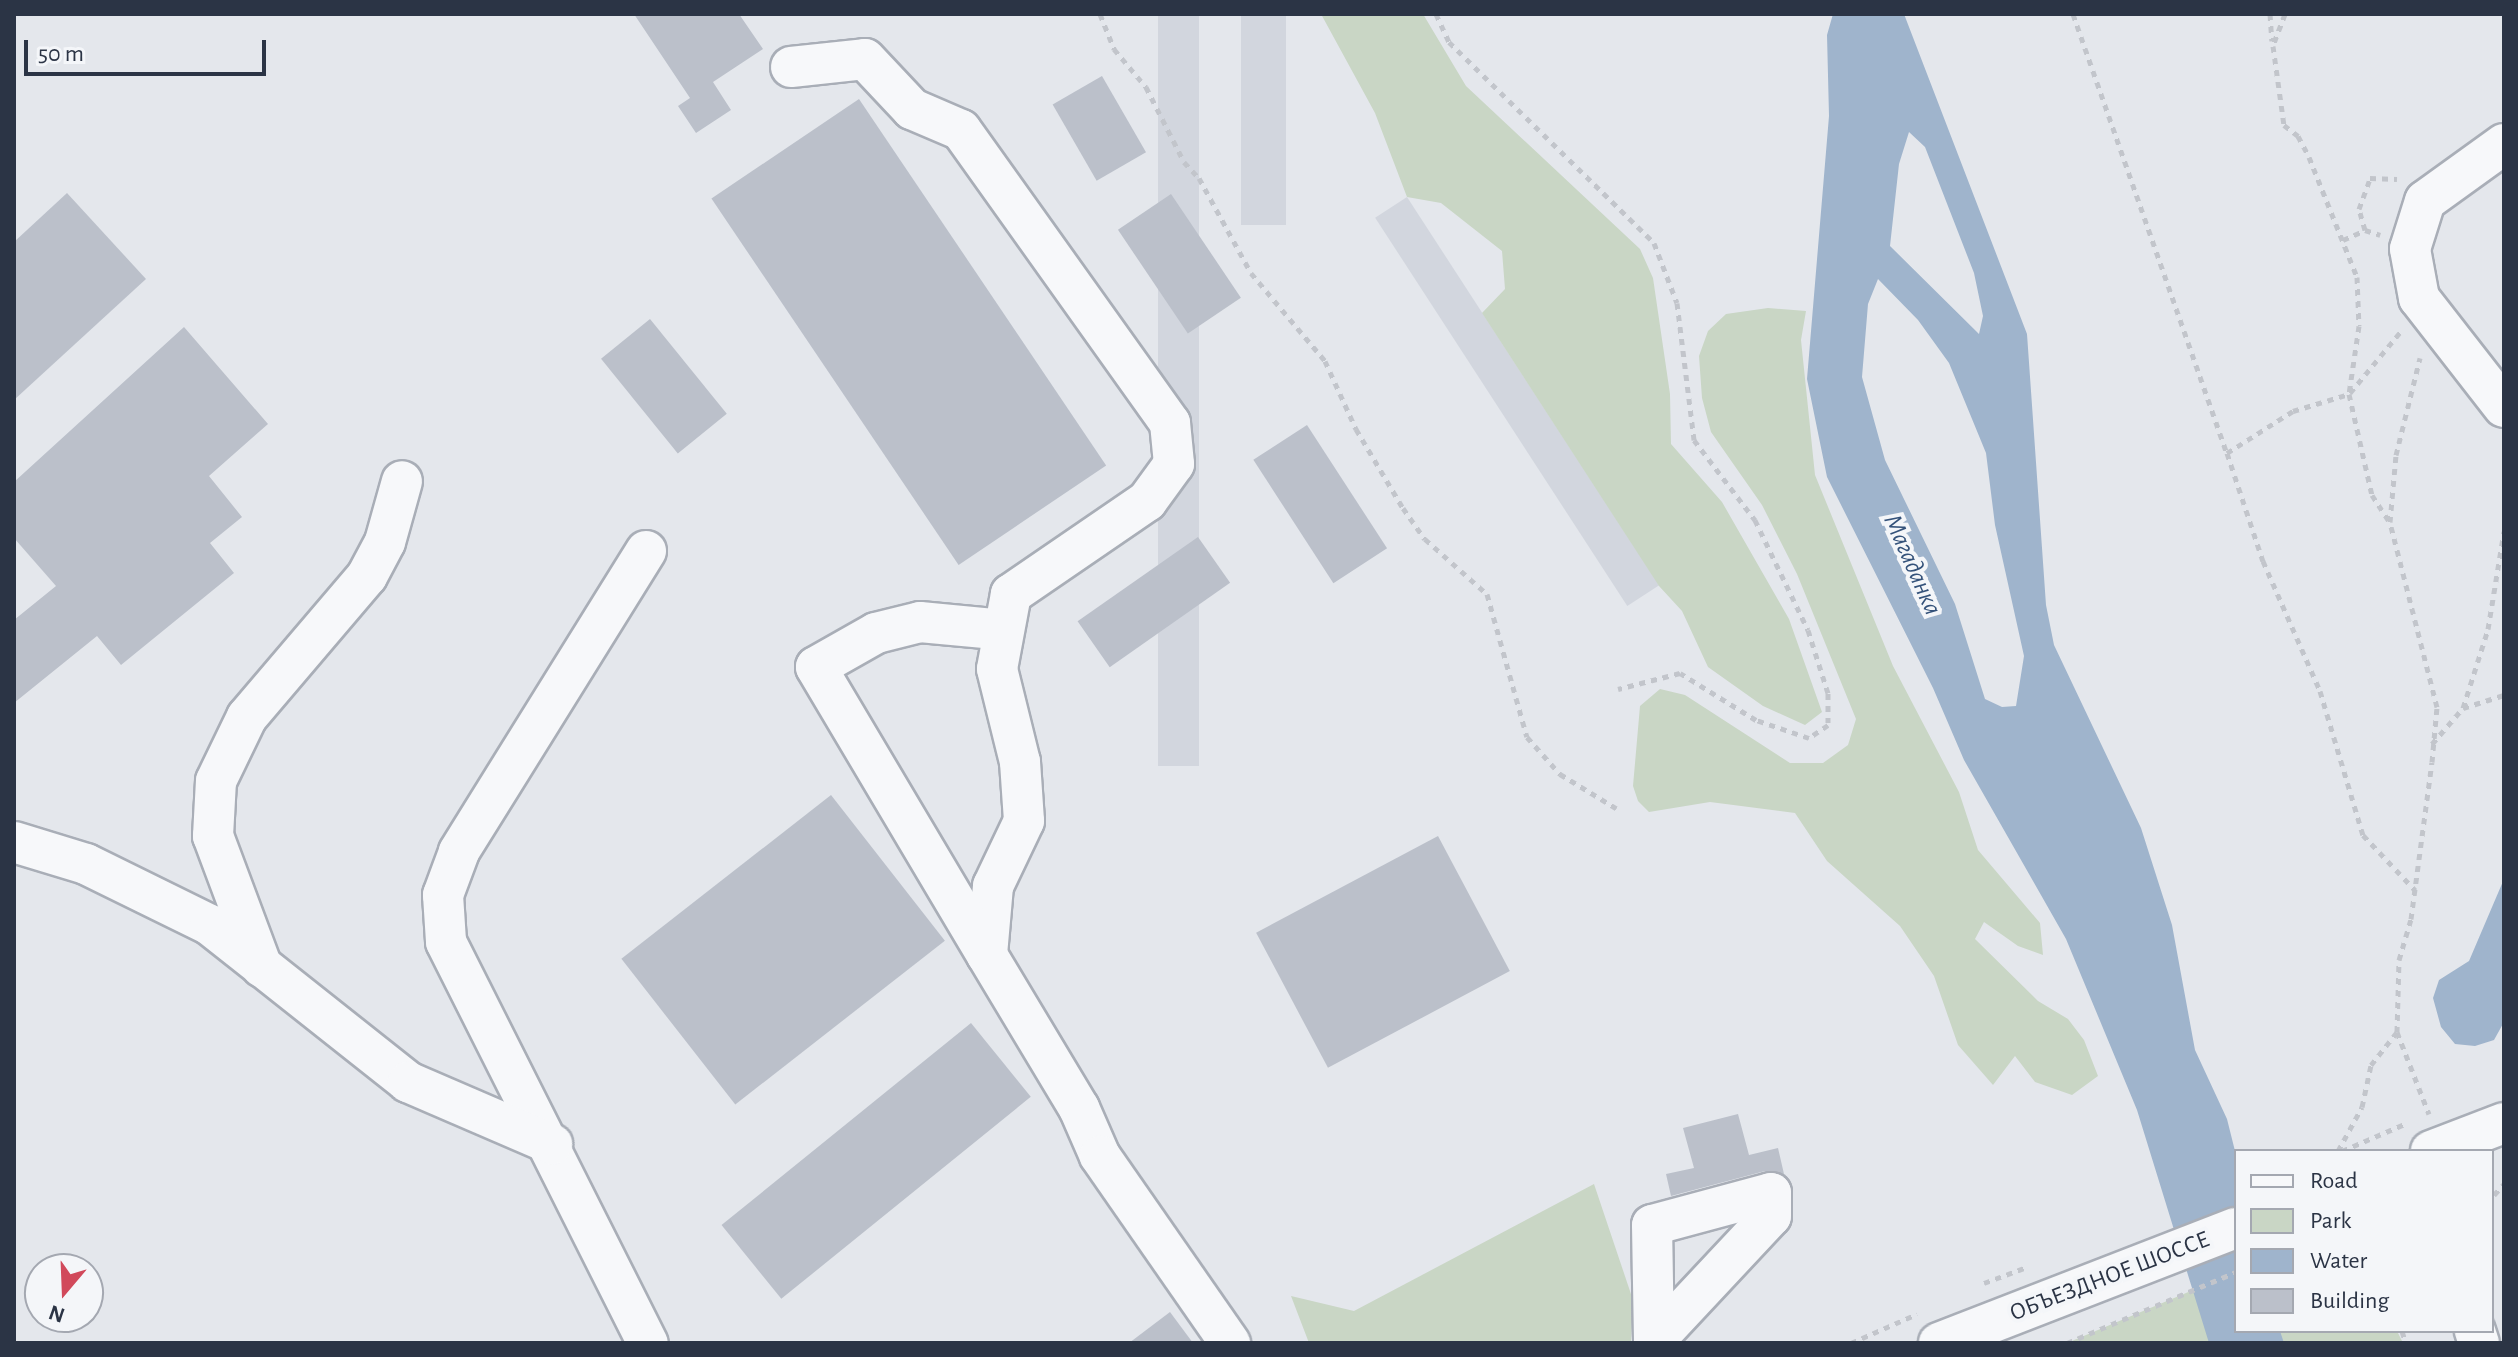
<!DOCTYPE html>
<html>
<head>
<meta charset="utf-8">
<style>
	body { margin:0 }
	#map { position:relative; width:2518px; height:1357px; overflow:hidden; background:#e4e7ec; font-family:"Alegreya Sans",sans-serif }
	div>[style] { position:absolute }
	.built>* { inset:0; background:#d2d6de; transform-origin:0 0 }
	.green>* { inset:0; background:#c9d6c5 }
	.water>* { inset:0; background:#9fb4cc }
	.building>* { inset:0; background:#bbc0ca; transform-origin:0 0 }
	.path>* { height:5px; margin-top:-2.5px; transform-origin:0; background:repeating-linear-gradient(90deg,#c2c5cb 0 6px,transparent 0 12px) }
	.roads { filter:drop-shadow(2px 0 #a9aeb7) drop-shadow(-2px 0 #a9aeb7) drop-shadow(0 2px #a9aeb7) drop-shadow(0 -2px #a9aeb7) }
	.minor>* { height:40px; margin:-20px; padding:0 20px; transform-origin:20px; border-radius:20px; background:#f7f8fa }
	span { translate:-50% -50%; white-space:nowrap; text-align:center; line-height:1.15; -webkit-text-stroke:8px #f4f6f9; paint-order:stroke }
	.street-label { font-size:24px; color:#2b3445 }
	.water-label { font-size:26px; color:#34527a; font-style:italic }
	.frame { position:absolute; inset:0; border:16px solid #2b3445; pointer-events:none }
	.legend { position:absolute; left:2234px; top:1149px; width:260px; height:184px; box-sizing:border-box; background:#f4f6f9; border:2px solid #a4a8b1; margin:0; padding:10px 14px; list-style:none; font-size:24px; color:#2b3445 }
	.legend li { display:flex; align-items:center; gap:16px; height:40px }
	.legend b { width:40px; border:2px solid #a4a8b1 }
	.north { position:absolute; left:24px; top:1253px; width:80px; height:80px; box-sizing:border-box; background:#f4f6f9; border:2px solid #a4a8b1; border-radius:50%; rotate:199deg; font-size:22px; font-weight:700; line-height:32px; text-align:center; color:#2b3445 }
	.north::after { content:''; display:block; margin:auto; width:28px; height:36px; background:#d1495b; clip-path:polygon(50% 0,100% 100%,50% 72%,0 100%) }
	.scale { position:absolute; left:24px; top:40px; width:242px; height:36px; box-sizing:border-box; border:4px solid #2b3445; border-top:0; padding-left:10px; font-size:24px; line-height:28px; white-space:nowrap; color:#2b3445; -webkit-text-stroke:6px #f4f6f9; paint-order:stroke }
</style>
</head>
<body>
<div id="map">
	<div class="built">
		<div style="left:1158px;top:14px;width:41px;height:752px"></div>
		<div style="left:1241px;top:14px;width:45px;height:211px"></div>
		<div style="left:1407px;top:197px;width:463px;height:38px;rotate:57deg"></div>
	</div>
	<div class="green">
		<div style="clip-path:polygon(1321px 14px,1423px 14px,1466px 86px,1640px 249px,1653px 278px,1670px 394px,1671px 444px,1722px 502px,1789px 619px,1822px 712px,1805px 725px,1763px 706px,1708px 667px,1682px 611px,1659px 586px,1482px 313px,1505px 289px,1502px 251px,1441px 203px,1407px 197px,1375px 113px)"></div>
		<div style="clip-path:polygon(1768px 308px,1806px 311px,1801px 340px,1815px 475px,1893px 666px,1959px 792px,1978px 850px,2040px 923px,2043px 955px,2018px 946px,1984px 922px,1975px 939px,2038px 1001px,2068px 1019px,2084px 1040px,2098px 1076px,2072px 1095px,2035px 1082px,2015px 1056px,1993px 1085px,1958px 1045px,1934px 976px,1900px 926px,1827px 861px,1795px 813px,1710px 802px,1649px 812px,1638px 801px,1633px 786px,1640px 706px,1660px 689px,1685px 695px,1790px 763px,1823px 763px,1848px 745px,1856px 719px,1797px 574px,1762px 505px,1711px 432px,1702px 398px,1699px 356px,1708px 331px,1726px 314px)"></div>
		<div style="clip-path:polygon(1594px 1184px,1633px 1300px,1631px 1343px,1309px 1343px,1291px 1296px,1354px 1311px)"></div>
		<div style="clip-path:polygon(2236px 1272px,2236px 1331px,2397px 1331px,2403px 1343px,2067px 1343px)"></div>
	</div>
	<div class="water">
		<div style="clip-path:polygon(evenodd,1833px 14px,1904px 14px,2027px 334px,2046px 605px,2054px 645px,2141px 828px,2172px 925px,2195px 1050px,2227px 1119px,2236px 1155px,2236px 1331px,2280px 1331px,2284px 1343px,2209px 1343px,2137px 1110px,2066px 939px,1964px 760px,1933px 688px,1827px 477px,1807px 379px,1829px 116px,1827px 35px,1833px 14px,1909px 132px,1925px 147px,1974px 273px,1983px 316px,1979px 334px,1890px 246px,1899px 164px,1909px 132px,1833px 14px,1878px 279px,1918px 320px,1949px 363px,1986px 453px,1995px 525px,2024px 656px,2016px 706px,2002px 707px,1985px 699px,1955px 604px,1885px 460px,1862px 377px,1868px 304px,1878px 279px)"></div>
		<div style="clip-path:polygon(2504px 879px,2504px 1022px,2494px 1040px,2475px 1046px,2455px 1044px,2441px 1027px,2433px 998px,2439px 980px,2469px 961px)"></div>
	</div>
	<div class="building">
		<div style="clip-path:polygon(634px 14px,739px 14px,763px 49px,713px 82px,731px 110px,696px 133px,678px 106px,690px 98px)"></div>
		<div style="left:1102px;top:76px;width:88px;height:57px;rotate:60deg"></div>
		<div style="left:859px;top:99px;width:442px;height:178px;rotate:56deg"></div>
		<div style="clip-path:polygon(67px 193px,146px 279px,14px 400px,14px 242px)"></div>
		<div style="left:1171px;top:194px;width:125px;height:64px;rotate:56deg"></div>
		<div style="left:650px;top:319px;width:122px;height:63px;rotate:51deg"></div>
		<div style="clip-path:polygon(184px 327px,268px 424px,209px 476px,242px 517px,210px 543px,234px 573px,121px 665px,97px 636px,14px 703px,14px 620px,56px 586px,14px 538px,14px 482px)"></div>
		<div style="left:1307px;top:425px;width:147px;height:64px;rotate:57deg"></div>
		<div style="left:1198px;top:537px;width:56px;height:147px;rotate:55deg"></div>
		<div style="left:831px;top:795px;width:185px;height:266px;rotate:52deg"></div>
		<div style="left:1438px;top:836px;width:153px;height:206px;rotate:62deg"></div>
		<div style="left:971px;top:1023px;width:95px;height:321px;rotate:51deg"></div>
		<div style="clip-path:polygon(1738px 1114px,1749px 1155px,1778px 1148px,1784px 1174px,1765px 1171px,1671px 1196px,1666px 1174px,1694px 1168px,1683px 1128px)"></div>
		<div style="clip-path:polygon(1170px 1312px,1193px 1343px,1129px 1343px)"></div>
	</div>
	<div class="path">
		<div style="left:1100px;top:14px;width:38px;rotate:68deg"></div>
		<div style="left:1114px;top:49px;width:50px;rotate:49.9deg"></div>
		<div style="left:1146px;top:87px;width:84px;rotate:63.1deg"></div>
		<div style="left:1184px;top:162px;width:22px;rotate:47deg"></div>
		<div style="left:1199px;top:178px;width:108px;rotate:61.3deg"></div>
		<div style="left:1251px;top:273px;width:115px;rotate:49.9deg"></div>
		<div style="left:1325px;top:361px;width:75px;rotate:65.5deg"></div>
		<div style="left:1356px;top:429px;width:92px;rotate:59.3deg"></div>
		<div style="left:1403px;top:508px;width:38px;rotate:55deg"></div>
		<div style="left:1425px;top:539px;width:83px;rotate:41.6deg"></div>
		<div style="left:1487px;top:594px;width:148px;rotate:74.4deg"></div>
		<div style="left:1527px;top:737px;width:50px;rotate:48.3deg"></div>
		<div style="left:1560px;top:774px;width:66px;rotate:31.3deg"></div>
		<div style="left:1436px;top:14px;width:31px;rotate:65deg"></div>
		<div style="left:1449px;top:42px;width:287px;rotate:44.4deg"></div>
		<div style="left:1654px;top:243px;width:64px;rotate:69deg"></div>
		<div style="left:1677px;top:303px;width:138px;rotate:82.9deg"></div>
		<div style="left:1694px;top:440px;width:101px;rotate:52.7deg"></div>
		<div style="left:1755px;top:520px;width:122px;rotate:64.3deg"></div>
		<div style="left:1808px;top:630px;width:66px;rotate:72.4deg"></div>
		<div style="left:1828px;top:693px;width:32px;rotate:90deg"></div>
		<div style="left:1828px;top:725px;width:23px;rotate:146deg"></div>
		<div style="left:1809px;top:738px;width:56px;rotate:-161.2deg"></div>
		<div style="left:1756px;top:720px;width:89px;rotate:-148.3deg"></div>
		<div style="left:1680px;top:673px;width:64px;rotate:165.5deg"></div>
		<div style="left:2073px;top:14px;width:465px;rotate:70.7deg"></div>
		<div style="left:2227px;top:453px;width:78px;rotate:-32.5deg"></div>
		<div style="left:2293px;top:411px;width:59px;rotate:-16.9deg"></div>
		<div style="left:2349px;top:394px;width:104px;rotate:77.2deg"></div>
		<div style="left:2372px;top:495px;width:31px;rotate:57deg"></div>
		<div style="left:2270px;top:14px;width:27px;rotate:86deg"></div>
		<div style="left:2285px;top:14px;width:34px;rotate:111deg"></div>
		<div style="left:2273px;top:46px;width:80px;rotate:82.1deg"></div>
		<div style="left:2284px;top:125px;width:18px;rotate:38deg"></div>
		<div style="left:2298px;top:136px;width:24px;rotate:62deg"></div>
		<div style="left:2309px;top:157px;width:129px;rotate:68.2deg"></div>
		<div style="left:2357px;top:277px;width:49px;rotate:87.7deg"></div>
		<div style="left:2359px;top:326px;width:69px;rotate:98.4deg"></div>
		<div style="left:2365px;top:230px;width:22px;rotate:-106deg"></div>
		<div style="left:2359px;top:209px;width:33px;rotate:-70deg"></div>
		<div style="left:2370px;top:178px;width:27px;rotate:2deg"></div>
		<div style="left:2343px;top:240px;width:24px;rotate:-24deg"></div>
		<div style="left:2365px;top:230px;width:16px;rotate:18deg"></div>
		<div style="left:2350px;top:393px;width:82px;rotate:-50.5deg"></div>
		<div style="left:2227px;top:453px;width:114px;rotate:71.6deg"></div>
		<div style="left:2263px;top:561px;width:142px;rotate:66.3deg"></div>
		<div style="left:2320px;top:691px;width:150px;rotate:73.4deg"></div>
		<div style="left:2363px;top:835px;width:76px;rotate:46.6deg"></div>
		<div style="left:2463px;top:708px;width:83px;rotate:-72.4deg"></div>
		<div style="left:2488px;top:629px;width:99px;rotate:-80.7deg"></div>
		<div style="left:2432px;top:744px;width:48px;rotate:-49.3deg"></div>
		<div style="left:2463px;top:708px;width:43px;rotate:-17.6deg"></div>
		<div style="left:2397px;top:1032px;width:88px;rotate:68.7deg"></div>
		<div style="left:2338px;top:1151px;width:50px;rotate:-61.4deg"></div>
		<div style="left:2362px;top:1107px;width:43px;rotate:-77.9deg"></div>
		<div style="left:2371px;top:1065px;width:42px;rotate:-51.8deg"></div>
		<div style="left:2397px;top:1032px;width:72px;rotate:-88.4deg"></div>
		<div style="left:2399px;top:960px;width:43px;rotate:-73.7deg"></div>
		<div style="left:2411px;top:919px;width:158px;rotate:-82.4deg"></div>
		<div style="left:2432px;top:762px;width:55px;rotate:-84.8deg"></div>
		<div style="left:2437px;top:707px;width:191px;rotate:-104.3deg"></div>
		<div style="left:2390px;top:522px;width:67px;rotate:-84.9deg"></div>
		<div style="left:2396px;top:455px;width:100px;rotate:-76.1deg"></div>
		<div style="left:2342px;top:1151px;width:71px;rotate:-23.3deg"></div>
		<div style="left:2494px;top:1195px;width:15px;rotate:-48deg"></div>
		<div style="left:1984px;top:1283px;width:46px;rotate:-20.4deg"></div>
		<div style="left:2402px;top:1331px;width:13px;rotate:72deg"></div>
		<div style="left:1851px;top:1343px;width:72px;rotate:-23.7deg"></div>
		<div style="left:2067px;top:1343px;width:183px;rotate:-22.8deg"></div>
	</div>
	<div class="roads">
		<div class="minor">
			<div style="left:791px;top:67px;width:74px;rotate:-6.2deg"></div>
			<div style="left:865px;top:59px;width:69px;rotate:46.8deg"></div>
			<div style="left:912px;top:109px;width:53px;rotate:23.2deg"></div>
			<div style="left:961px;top:130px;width:360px;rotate:54.5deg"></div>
			<div style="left:1170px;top:423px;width:41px;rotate:84.4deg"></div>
			<div style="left:1174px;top:464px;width:46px;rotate:126.1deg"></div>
			<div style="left:1147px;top:501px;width:165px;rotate:145.6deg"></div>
			<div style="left:1011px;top:594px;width:76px;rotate:100.6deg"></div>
			<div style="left:997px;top:669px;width:96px;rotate:76.1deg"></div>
			<div style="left:1020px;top:762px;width:59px;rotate:86.1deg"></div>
			<div style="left:1024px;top:821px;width:72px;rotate:115.5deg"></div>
			<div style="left:993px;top:886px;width:69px;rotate:95deg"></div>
			<div style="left:987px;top:955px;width:179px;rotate:59deg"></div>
			<div style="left:1079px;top:1108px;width:52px;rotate:66.4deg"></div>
			<div style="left:1100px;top:1156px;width:228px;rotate:55.2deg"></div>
			<div style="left:2504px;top:144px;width:97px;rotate:144.2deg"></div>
			<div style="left:2425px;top:201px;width:50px;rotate:107.4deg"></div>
			<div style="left:2410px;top:249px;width:50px;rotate:79.6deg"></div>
			<div style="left:2419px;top:298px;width:138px;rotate:52.1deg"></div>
			<div style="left:646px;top:551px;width:354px;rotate:121.9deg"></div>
			<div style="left:459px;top:852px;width:46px;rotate:110.4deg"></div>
			<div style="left:443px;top:895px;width:47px;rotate:86.3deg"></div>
			<div style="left:446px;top:942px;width:449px;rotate:63.3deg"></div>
			<div style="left:14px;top:842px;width:75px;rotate:17deg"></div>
			<div style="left:86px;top:864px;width:138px;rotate:26.2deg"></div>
			<div style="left:210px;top:925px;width:253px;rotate:38.4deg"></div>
			<div style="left:408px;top:1082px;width:157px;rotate:23.3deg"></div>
			<div style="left:987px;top:955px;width:335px;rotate:-120.7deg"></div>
			<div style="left:816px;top:667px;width:69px;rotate:-29.5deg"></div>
			<div style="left:876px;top:633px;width:45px;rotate:-14deg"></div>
			<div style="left:920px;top:622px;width:84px;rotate:5.4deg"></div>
			<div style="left:262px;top:967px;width:140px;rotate:-110.5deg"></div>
			<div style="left:213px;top:836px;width:55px;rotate:-86.9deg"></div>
			<div style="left:216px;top:781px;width:71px;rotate:-64.2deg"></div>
			<div style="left:247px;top:717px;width:185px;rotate:-49.6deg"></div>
			<div style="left:367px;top:576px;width:38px;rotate:-62deg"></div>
			<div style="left:385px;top:542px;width:63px;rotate:-74.4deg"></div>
			<div style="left:2431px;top:1151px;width:78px;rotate:-21deg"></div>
			<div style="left:2475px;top:1331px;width:13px;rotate:72deg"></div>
			<div style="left:1654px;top:1341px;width:171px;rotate:-46.9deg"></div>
			<div style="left:1771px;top:1216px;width:23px;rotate:-90deg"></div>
			<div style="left:1771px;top:1193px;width:123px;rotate:164.9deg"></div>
			<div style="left:1652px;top:1225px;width:116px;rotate:89deg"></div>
			<div style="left:1654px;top:1341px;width:2px;rotate:90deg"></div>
			<div style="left:1939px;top:1343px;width:318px;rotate:-21.2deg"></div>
		</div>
	</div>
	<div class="street-label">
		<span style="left:2110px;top:1277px;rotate:-21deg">ОБЪЕЗДНОЕ ШОССЕ</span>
	</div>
	<div class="water-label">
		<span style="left:1912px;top:565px;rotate:66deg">Магаданка</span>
	</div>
	<div class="frame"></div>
	<ul class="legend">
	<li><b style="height:10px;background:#f7f8fa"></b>Road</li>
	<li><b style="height:22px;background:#c9d6c5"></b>Park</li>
	<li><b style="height:22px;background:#9fb4cc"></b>Water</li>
	<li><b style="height:22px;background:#bbc0ca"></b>Building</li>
	</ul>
	<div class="north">N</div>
	<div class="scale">50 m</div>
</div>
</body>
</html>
